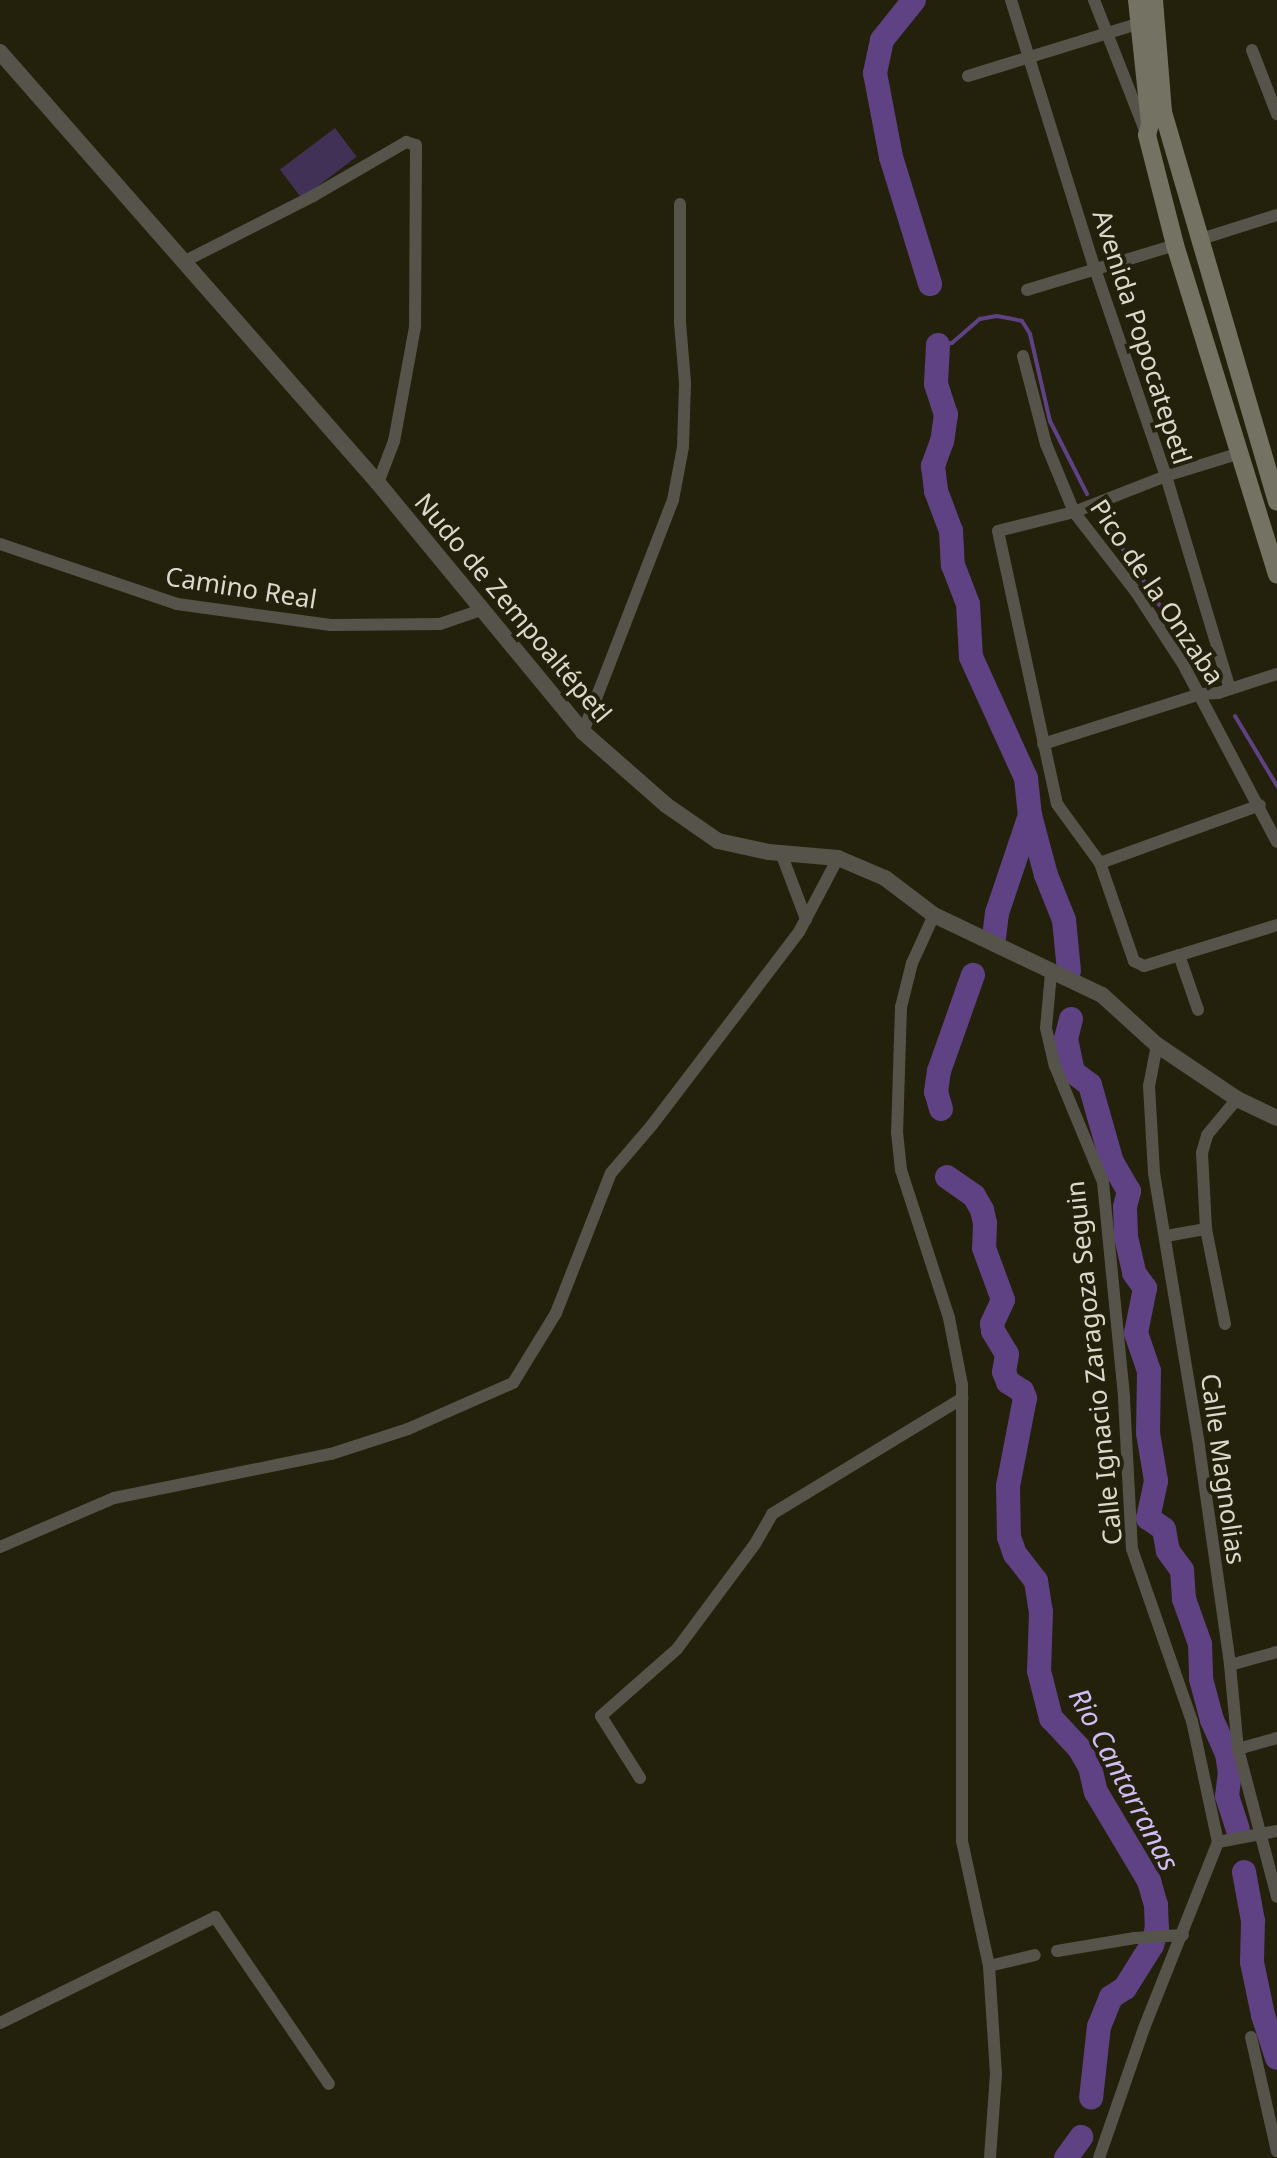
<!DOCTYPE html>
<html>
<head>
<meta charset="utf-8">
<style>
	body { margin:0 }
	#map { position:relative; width:1277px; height:2158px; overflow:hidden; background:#23200b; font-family:"Noto Sans",sans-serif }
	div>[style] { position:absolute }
	.green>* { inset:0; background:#413157; transform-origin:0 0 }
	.stream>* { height:4px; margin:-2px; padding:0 2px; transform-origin:2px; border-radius:2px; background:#5e4283 }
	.river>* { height:24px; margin:-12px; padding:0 12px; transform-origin:12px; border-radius:12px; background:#5e4283 }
	.minor>* { height:12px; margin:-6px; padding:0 6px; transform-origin:6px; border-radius:6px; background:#56544a }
	.tertiary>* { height:16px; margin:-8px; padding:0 8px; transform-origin:8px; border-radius:8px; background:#56544a }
	.secondary>* { height:18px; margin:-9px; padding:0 9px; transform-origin:9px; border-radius:9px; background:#747262 }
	span { translate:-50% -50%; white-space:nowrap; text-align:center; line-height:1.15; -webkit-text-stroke:8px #23200b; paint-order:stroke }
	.street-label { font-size:26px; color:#dbd9cc }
	.water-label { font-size:28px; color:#d2bcf5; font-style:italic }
</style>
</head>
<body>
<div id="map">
	<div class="green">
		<div style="left:335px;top:128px;width:36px;height:69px;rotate:53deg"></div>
	</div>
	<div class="stream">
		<div style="left:938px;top:345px;width:14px;rotate:-8deg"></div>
		<div style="left:952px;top:343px;width:37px;rotate:-41deg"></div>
		<div style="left:980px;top:319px;width:17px;rotate:-10deg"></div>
		<div style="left:997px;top:316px;width:25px;rotate:11deg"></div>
		<div style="left:1022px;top:321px;width:15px;rotate:58deg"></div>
		<div style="left:1030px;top:334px;width:89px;rotate:77.1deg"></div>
		<div style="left:1050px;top:421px;width:82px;rotate:63.1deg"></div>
		<div style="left:1109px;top:528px;width:183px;rotate:56.8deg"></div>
		<div style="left:1235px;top:716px;width:82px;rotate:59deg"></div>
	</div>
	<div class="river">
		<div style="left:914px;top:0;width:51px;rotate:128.7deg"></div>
		<div style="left:882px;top:40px;width:34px;rotate:102deg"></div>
		<div style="left:875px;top:73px;width:86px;rotate:79.2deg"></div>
		<div style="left:891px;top:157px;width:133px;rotate:72.9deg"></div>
		<div style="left:938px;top:345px;width:39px;rotate:93deg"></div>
		<div style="left:936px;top:384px;width:32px;rotate:72deg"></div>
		<div style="left:946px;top:414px;width:27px;rotate:98deg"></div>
		<div style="left:942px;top:441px;width:27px;rotate:110deg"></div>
		<div style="left:933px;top:466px;width:25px;rotate:83deg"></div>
		<div style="left:936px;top:491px;width:43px;rotate:69.4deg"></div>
		<div style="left:951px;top:531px;width:34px;rotate:87deg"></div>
		<div style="left:953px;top:565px;width:42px;rotate:69deg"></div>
		<div style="left:968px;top:604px;width:53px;rotate:86.8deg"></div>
		<div style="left:971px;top:657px;width:133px;rotate:65.6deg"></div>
		<div style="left:1026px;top:778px;width:37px;rotate:84deg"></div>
		<div style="left:1030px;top:815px;width:103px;rotate:108.6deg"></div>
		<div style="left:997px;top:913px;width:23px;rotate:97deg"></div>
		<div style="left:1030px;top:815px;width:62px;rotate:75.1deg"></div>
		<div style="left:1046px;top:875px;width:48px;rotate:68.2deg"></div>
		<div style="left:1064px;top:920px;width:51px;rotate:84.4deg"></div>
		<div style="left:1071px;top:1019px;width:21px;rotate:104deg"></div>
		<div style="left:1066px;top:1039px;width:34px;rotate:78deg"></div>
		<div style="left:1073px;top:1072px;width:21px;rotate:37deg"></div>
		<div style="left:1090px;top:1085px;width:80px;rotate:74.1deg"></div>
		<div style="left:1112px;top:1162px;width:34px;rotate:60deg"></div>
		<div style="left:1129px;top:1191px;width:16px;rotate:104deg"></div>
		<div style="left:1125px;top:1207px;width:30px;rotate:88deg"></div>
		<div style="left:1126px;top:1237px;width:37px;rotate:77deg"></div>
		<div style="left:1134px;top:1273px;width:19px;rotate:54deg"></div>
		<div style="left:1145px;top:1288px;width:46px;rotate:101.3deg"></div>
		<div style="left:1136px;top:1333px;width:40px;rotate:71.1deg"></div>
		<div style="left:1149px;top:1371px;width:62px;rotate:90.9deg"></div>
		<div style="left:1148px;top:1433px;width:49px;rotate:80.5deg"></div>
		<div style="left:1156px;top:1481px;width:38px;rotate:102deg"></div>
		<div style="left:1148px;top:1518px;width:19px;rotate:35deg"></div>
		<div style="left:1164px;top:1529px;width:22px;rotate:80deg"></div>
		<div style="left:1168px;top:1551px;width:24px;rotate:54deg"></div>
		<div style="left:1182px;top:1570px;width:29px;rotate:86deg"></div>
		<div style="left:1184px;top:1599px;width:48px;rotate:70.4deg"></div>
		<div style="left:1200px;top:1644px;width:35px;rotate:88deg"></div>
		<div style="left:1201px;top:1679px;width:42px;rotate:75deg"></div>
		<div style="left:1212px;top:1720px;width:37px;rotate:66deg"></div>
		<div style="left:1227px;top:1754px;width:18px;rotate:81deg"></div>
		<div style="left:1230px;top:1772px;width:24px;rotate:97deg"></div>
		<div style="left:1227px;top:1796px;width:35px;rotate:72deg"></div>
		<div style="left:941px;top:1109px;width:18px;rotate:-106deg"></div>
		<div style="left:936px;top:1092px;width:21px;rotate:-82deg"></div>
		<div style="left:939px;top:1071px;width:102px;rotate:-70.5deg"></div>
		<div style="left:947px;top:1177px;width:33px;rotate:35deg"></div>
		<div style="left:974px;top:1196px;width:16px;rotate:60deg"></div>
		<div style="left:982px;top:1210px;width:13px;rotate:77deg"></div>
		<div style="left:985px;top:1223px;width:25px;rotate:92deg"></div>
		<div style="left:984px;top:1248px;width:55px;rotate:69.9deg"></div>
		<div style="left:1003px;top:1300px;width:26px;rotate:115deg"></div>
		<div style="left:992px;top:1324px;width:7px;rotate:82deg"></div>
		<div style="left:993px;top:1331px;width:27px;rotate:59deg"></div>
		<div style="left:1007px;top:1354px;width:18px;rotate:99deg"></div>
		<div style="left:1004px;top:1372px;width:11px;rotate:68deg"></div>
		<div style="left:1008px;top:1382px;width:17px;rotate:33deg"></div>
		<div style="left:1022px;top:1391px;width:8px;rotate:67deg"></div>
		<div style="left:1025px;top:1398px;width:90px;rotate:100.9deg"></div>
		<div style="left:1008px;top:1486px;width:51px;rotate:88.9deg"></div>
		<div style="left:1009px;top:1537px;width:18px;rotate:71deg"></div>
		<div style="left:1015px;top:1554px;width:34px;rotate:52deg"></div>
		<div style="left:1036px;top:1581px;width:31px;rotate:81deg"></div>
		<div style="left:1041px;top:1612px;width:59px;rotate:91.9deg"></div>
		<div style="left:1039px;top:1671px;width:49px;rotate:75.7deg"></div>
		<div style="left:1051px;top:1718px;width:41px;rotate:47deg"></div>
		<div style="left:1079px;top:1748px;width:22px;rotate:60deg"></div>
		<div style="left:1090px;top:1767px;width:26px;rotate:77deg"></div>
		<div style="left:1096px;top:1792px;width:104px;rotate:59.2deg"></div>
		<div style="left:1149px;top:1881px;width:25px;rotate:74deg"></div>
		<div style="left:1156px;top:1905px;width:23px;rotate:88deg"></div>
		<div style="left:1157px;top:1928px;width:18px;rotate:106deg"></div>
		<div style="left:1152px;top:1945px;width:51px;rotate:122.1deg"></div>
		<div style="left:1125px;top:1988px;width:17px;rotate:147deg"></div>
		<div style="left:1111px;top:1997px;width:31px;rotate:112deg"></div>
		<div style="left:1099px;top:2026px;width:72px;rotate:96.3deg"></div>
		<div style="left:1244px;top:1872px;width:50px;rotate:79.6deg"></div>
		<div style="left:1253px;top:1921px;width:41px;rotate:91.4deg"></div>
		<div style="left:1252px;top:1962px;width:54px;rotate:78.3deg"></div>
		<div style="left:1263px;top:2015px;width:45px;rotate:72deg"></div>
		<div style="left:1066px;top:2158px;width:26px;rotate:-54deg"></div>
	</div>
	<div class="minor">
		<div style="left:1011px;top:0;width:282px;rotate:72.7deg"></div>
		<div style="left:1095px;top:269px;width:219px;rotate:71.1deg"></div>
		<div style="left:1166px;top:476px;width:222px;rotate:73.3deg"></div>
		<div style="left:1094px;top:0;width:145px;rotate:68.6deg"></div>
		<div style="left:1252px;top:50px;width:69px;rotate:68.7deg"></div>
		<div style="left:968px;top:76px;width:177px;rotate:-17.1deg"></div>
		<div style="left:1198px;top:240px;width:83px;rotate:-17.6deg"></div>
		<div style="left:185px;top:261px;width:144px;rotate:-26.9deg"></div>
		<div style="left:313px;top:196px;width:108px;rotate:-30.1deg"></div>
		<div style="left:406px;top:142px;width:10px;rotate:17deg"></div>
		<div style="left:416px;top:145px;width:182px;rotate:90.3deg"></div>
		<div style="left:415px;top:327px;width:116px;rotate:100.4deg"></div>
		<div style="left:394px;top:441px;width:45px;rotate:110.9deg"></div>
		<div style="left:1027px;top:290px;width:155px;rotate:-16.9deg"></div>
		<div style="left:1023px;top:356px;width:91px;rotate:75.4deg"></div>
		<div style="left:1046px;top:444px;width:74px;rotate:67.6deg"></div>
		<div style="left:1074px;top:512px;width:101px;rotate:52.2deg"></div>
		<div style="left:1136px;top:592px;width:86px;rotate:56.9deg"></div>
		<div style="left:1183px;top:664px;width:201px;rotate:62.2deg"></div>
		<div style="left:1237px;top:454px;width:74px;rotate:162.8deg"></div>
		<div style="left:1166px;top:476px;width:99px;rotate:158.6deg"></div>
		<div style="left:1074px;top:512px;width:78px;rotate:166deg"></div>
		<div style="left:998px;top:531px;width:279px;rotate:77.8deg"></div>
		<div style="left:1057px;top:804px;width:73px;rotate:53.9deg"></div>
		<div style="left:1100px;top:863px;width:104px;rotate:70.9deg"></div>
		<div style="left:1134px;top:961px;width:11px;rotate:27deg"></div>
		<div style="left:1144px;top:966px;width:139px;rotate:-17.1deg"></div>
		<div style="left:0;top:544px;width:187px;rotate:18.7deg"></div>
		<div style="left:177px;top:604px;width:155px;rotate:7.8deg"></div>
		<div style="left:331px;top:625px;width:109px;rotate:-0.5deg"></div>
		<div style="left:440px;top:624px;width:43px;rotate:-18.9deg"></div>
		<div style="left:583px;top:732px;width:249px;rotate:-68.8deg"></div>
		<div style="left:673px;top:500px;width:54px;rotate:-79.3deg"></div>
		<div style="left:683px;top:447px;width:65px;rotate:-88.2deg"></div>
		<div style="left:685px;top:382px;width:60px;rotate:-94.8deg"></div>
		<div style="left:680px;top:322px;width:118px;rotate:-90deg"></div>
		<div style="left:1043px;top:744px;width:166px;rotate:-17.6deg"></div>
		<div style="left:1201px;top:694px;width:17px;rotate:-3deg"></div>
		<div style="left:1218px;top:693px;width:62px;rotate:-17.9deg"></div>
		<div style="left:781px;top:853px;width:71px;rotate:69.3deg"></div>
		<div style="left:1100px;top:863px;width:170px;rotate:-19.9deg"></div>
		<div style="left:934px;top:915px;width:53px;rotate:114.6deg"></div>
		<div style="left:912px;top:963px;width:45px;rotate:104deg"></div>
		<div style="left:901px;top:1007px;width:125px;rotate:91.8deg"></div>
		<div style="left:897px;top:1132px;width:38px;rotate:84deg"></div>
		<div style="left:901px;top:1170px;width:156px;rotate:72deg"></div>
		<div style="left:949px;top:1318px;width:68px;rotate:79deg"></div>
		<div style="left:962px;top:1385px;width:456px;rotate:90deg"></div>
		<div style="left:962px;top:1841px;width:128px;rotate:77.8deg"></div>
		<div style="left:989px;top:1966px;width:108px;rotate:86.3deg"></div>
		<div style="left:996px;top:2074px;width:84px;rotate:94.1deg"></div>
		<div style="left:1179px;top:955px;width:58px;rotate:70.9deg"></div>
		<div style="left:1051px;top:973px;width:55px;rotate:95.2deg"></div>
		<div style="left:1046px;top:1028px;width:39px;rotate:77deg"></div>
		<div style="left:1055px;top:1066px;width:126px;rotate:67.5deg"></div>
		<div style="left:1103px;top:1182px;width:217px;rotate:84.4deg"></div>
		<div style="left:1124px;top:1398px;width:151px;rotate:87deg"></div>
		<div style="left:1132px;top:1549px;width:182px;rotate:70.8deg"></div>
		<div style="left:1192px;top:1721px;width:124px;rotate:77.9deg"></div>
		<div style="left:1157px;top:1045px;width:42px;rotate:101deg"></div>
		<div style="left:1149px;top:1086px;width:87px;rotate:86.7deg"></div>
		<div style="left:1154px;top:1173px;width:277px;rotate:80.6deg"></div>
		<div style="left:1199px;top:1446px;width:221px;rotate:81.9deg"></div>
		<div style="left:1230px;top:1665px;width:84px;rotate:84.6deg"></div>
		<div style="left:1238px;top:1749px;width:153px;rotate:75.2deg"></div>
		<div style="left:1166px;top:1236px;width:41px;rotate:-9.9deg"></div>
		<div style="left:1225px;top:1324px;width:97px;rotate:-101.3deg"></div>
		<div style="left:1206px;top:1229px;width:76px;rotate:-93deg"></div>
		<div style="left:1202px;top:1153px;width:19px;rotate:-74deg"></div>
		<div style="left:1207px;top:1135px;width:47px;rotate:-50.2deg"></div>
		<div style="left:0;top:1547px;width:124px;rotate:-23.3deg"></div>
		<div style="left:114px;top:1498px;width:221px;rotate:-11.5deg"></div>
		<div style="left:331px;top:1454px;width:81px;rotate:-18deg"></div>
		<div style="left:408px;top:1429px;width:115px;rotate:-23.7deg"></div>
		<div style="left:513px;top:1383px;width:82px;rotate:-58.4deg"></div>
		<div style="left:556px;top:1313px;width:150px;rotate:-68.6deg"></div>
		<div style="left:611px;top:1173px;width:63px;rotate:-49.5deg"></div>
		<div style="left:652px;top:1125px;width:243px;rotate:-52.7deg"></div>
		<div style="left:799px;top:932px;width:84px;rotate:-62.2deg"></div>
		<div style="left:1230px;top:1665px;width:49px;rotate:-15.5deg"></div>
		<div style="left:1238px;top:1749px;width:41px;rotate:-15.8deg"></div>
		<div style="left:640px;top:1778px;width:73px;rotate:-122.2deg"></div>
		<div style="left:601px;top:1716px;width:101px;rotate:-41.4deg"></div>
		<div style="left:677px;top:1649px;width:131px;rotate:-53.4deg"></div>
		<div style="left:755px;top:1544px;width:34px;rotate:-60deg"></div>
		<div style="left:772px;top:1514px;width:223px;rotate:-31.3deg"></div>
		<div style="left:1057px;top:1951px;width:79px;rotate:-9.5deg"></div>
		<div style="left:1135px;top:1938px;width:48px;rotate:-3.6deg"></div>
		<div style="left:989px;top:1966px;width:47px;rotate:-13.4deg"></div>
		<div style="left:0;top:2023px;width:240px;rotate:-26.2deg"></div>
		<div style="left:215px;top:1917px;width:202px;rotate:55.7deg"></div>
		<div style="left:1251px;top:2037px;width:117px;rotate:77.2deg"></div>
		<div style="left:1099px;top:2158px;width:138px;rotate:-70.9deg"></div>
		<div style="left:1144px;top:2028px;width:200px;rotate:-68.3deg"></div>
		<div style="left:1218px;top:1842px;width:60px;rotate:-10.6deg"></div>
	</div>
	<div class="tertiary">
		<div style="left:0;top:52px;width:573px;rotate:48.75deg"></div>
		<div style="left:378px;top:483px;width:323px;rotate:50.5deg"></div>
		<div style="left:583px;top:732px;width:111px;rotate:41.3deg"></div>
		<div style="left:666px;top:805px;width:63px;rotate:34.7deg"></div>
		<div style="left:718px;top:841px;width:52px;rotate:12.2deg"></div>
		<div style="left:769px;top:852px;width:69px;rotate:5deg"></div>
		<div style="left:838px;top:858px;width:51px;rotate:23.1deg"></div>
		<div style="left:885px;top:878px;width:61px;rotate:37.1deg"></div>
		<div style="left:934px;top:915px;width:186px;rotate:25.5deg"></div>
		<div style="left:1102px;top:995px;width:74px;rotate:42.3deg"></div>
		<div style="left:1157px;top:1045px;width:97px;rotate:34deg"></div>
		<div style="left:1237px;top:1099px;width:44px;rotate:25.4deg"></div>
	</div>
	<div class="secondary">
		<div style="left:1137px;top:0;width:125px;rotate:84deg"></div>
		<div style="left:1150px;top:124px;width:11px;rotate:105deg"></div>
		<div style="left:1147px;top:135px;width:114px;rotate:75.7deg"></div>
		<div style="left:1175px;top:245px;width:345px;rotate:72.8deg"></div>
		<div style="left:1154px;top:0;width:112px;rotate:85.4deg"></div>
		<div style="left:1163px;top:112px;width:406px;rotate:73.7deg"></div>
	</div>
	<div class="street-label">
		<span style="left:1142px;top:337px;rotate:72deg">Avenida Popocatepetl</span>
		<span style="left:241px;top:588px;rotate:9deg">Camino Real</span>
		<span style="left:1157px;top:592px;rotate:56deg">Pico de la Onzaba</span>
		<span style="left:513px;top:608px;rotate:50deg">Nudo de Zempoaltépetl</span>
		<span style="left:1094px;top:1363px;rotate:-96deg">Calle Ignacio Zaragoza Seguin</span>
		<span style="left:1223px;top:1469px;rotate:82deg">Calle Magnolias</span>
	</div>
	<div class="water-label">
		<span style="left:1125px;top:1779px;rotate:62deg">Rio Cantarranas</span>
	</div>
</div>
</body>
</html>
